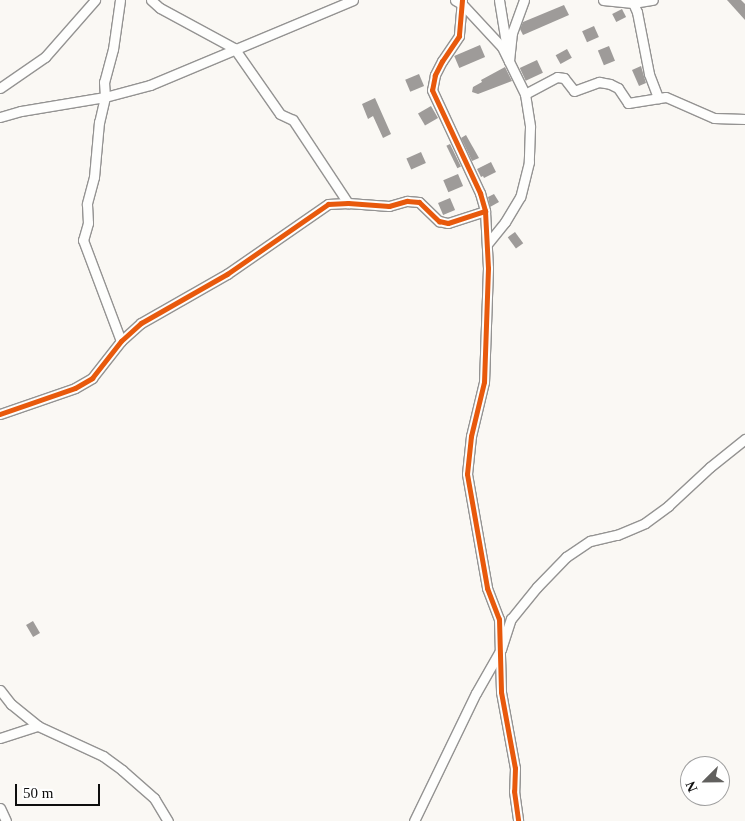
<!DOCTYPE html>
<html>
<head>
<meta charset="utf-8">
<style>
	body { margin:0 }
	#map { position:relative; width:745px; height:821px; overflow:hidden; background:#faf8f4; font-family:"Times New Roman",serif }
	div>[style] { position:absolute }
	.building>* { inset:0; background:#9e9b99; transform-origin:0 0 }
	.roads { filter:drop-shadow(1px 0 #949392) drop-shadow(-1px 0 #949392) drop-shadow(0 1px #949392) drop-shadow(0 -1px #949392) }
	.minor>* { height:9px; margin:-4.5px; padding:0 4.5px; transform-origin:4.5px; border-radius:4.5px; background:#fefefd }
	.cycleway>* { height:5px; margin:-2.5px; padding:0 2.5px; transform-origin:2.5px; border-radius:2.5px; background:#e8590c }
	span { translate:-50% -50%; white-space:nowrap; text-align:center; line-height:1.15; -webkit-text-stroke:5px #fff; paint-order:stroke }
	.north { position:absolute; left:680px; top:756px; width:50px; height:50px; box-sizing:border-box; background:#fff; border:1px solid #9f9f9f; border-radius:50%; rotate:247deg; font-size:14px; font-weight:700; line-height:20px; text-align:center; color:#0e0e0e }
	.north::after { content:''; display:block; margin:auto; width:18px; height:22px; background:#61605e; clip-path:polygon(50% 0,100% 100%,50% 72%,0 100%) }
	.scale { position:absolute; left:15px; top:784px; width:85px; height:22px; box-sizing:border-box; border:2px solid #0e0e0e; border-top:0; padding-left:6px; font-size:15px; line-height:18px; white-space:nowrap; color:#0e0e0e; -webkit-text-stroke:4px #fff; paint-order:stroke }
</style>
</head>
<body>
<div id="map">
	<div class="building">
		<div style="clip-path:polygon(727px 0,741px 0,745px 4px,745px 20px)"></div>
		<div style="clip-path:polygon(564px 5px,569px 15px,523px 35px,520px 29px,523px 22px)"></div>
		<div style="left:622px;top:9px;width:9px;height:11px;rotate:63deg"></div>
		<div style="left:594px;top:26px;width:12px;height:13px;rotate:66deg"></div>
		<div style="left:480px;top:45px;width:13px;height:28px;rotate:67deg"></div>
		<div style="left:609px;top:46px;width:16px;height:12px;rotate:68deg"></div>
		<div style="left:567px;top:49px;width:10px;height:13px;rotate:61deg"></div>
		<div style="left:537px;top:60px;width:14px;height:19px;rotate:65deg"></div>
		<div style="clip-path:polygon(641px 66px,646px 83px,639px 86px,632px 70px)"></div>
		<div style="clip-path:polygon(505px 67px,512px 81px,478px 94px,472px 92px,473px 87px,482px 82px,481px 80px)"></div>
		<div style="left:419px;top:74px;width:13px;height:15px;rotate:67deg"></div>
		<div style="clip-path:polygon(375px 98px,391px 134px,383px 138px,373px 116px,368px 119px,362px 104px)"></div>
		<div style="left:431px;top:106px;width:14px;height:15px;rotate:60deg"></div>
		<div style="clip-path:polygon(466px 135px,479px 158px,472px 161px,461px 138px)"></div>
		<div style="left:450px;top:144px;width:25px;height:4px;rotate:64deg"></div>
		<div style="left:421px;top:152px;width:12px;height:16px;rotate:66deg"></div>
		<div style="clip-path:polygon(491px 162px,496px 172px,484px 178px,483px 176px,481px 177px,477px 169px)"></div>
		<div style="left:458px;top:174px;width:13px;height:16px;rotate:67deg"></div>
		<div style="clip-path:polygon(494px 194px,499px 202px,490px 207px,488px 197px)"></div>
		<div style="left:450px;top:198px;width:13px;height:13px;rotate:67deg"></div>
		<div style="left:515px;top:232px;width:14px;height:9px;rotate:54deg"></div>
		<div style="left:33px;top:621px;width:14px;height:8px;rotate:60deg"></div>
	</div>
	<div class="roads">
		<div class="minor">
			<div style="left:120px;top:0;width:49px;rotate:98.1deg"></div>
			<div style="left:113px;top:49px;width:34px;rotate:105deg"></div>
			<div style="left:104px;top:82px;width:15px;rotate:86deg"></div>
			<div style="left:105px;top:97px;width:26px;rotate:103deg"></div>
			<div style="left:99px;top:122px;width:55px;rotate:95.2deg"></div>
			<div style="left:94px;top:177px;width:28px;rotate:105deg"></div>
			<div style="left:87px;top:204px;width:19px;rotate:87deg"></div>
			<div style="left:88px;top:223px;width:18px;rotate:106deg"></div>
			<div style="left:83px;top:240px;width:108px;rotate:69.4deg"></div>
			<div style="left:151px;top:0;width:12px;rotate:42deg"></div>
			<div style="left:160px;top:8px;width:84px;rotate:28.4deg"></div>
			<div style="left:234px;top:48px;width:80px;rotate:55.1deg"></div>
			<div style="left:280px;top:114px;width:14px;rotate:25deg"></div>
			<div style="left:293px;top:120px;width:100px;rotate:56.5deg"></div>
			<div style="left:455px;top:0;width:8px;rotate:30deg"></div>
			<div style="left:462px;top:4px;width:59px;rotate:47.1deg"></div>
			<div style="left:502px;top:47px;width:52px;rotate:63.9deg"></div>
			<div style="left:525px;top:94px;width:33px;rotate:81deg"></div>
			<div style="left:530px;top:127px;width:35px;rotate:92deg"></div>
			<div style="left:529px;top:162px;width:36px;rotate:104deg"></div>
			<div style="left:520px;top:197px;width:29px;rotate:121deg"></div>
			<div style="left:505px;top:222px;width:27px;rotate:129deg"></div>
			<div style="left:462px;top:0;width:36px;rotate:95deg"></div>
			<div style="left:459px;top:36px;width:30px;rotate:124deg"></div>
			<div style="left:442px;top:61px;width:16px;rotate:117deg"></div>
			<div style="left:435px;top:75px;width:15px;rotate:101deg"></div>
			<div style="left:432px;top:90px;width:114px;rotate:65deg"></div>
			<div style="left:480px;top:193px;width:19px;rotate:74deg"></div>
			<div style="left:485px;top:211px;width:57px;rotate:87deg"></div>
			<div style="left:488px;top:268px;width:114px;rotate:92deg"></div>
			<div style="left:484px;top:382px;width:56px;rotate:103.5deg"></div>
			<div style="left:471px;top:436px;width:38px;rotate:96deg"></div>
			<div style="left:467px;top:474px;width:116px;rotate:80deg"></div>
			<div style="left:487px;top:588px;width:33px;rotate:69deg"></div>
			<div style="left:499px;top:619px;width:73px;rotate:88.4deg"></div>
			<div style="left:501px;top:692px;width:77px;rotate:79.6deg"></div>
			<div style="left:515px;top:768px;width:23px;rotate:92deg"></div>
			<div style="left:514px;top:791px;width:30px;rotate:82deg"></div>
			<div style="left:499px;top:0;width:62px;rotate:80.7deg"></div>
			<div style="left:509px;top:61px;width:28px;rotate:-84deg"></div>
			<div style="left:512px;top:33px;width:35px;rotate:-70deg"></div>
			<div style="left:603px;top:0;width:30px;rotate:6deg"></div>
			<div style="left:633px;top:3px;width:10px;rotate:66deg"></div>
			<div style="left:637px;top:12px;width:63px;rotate:79deg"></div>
			<div style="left:649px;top:74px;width:26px;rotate:69deg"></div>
			<div style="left:633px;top:3px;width:20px;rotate:-9deg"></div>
			<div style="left:0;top:88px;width:55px;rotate:-34.6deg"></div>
			<div style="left:45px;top:57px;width:76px;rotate:-48.7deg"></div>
			<div style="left:525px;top:94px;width:36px;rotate:-28deg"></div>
			<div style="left:557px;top:77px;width:7px;rotate:8deg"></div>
			<div style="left:564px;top:78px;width:16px;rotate:52deg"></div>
			<div style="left:574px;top:91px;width:27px;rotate:-20deg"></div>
			<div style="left:599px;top:82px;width:11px;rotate:10deg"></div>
			<div style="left:610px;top:84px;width:9px;rotate:27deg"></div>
			<div style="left:618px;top:88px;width:18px;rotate:56deg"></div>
			<div style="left:628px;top:103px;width:38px;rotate:-9deg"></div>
			<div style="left:666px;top:97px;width:52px;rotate:23.6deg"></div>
			<div style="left:714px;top:118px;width:31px;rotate:2deg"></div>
			<div style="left:0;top:117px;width:22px;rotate:-16deg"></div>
			<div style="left:21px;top:111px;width:85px;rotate:-9.5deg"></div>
			<div style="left:105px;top:97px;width:47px;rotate:-14.9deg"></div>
			<div style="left:150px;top:85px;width:220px;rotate:-22.7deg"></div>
			<div style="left:0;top:414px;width:79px;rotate:-19.1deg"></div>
			<div style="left:75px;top:388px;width:20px;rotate:-30deg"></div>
			<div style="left:92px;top:378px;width:47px;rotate:-51.9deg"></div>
			<div style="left:121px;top:341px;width:27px;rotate:-42deg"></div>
			<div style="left:141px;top:323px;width:99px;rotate:-29.7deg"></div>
			<div style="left:227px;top:274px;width:123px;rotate:-34.7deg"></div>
			<div style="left:328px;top:204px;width:20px;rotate:-3deg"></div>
			<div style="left:348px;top:203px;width:41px;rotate:4.2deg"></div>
			<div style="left:389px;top:206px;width:19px;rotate:-16deg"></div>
			<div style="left:407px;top:201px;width:12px;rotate:5deg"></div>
			<div style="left:419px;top:202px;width:28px;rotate:44deg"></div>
			<div style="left:439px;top:221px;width:9px;rotate:13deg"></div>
			<div style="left:448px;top:223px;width:39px;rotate:-18deg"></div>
			<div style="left:0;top:690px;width:18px;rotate:52deg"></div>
			<div style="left:11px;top:704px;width:35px;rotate:39deg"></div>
			<div style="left:38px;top:726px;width:72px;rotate:24.8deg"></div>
			<div style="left:103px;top:756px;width:24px;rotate:36deg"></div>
			<div style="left:122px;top:770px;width:43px;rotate:41.2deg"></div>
			<div style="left:154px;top:798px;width:27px;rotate:59deg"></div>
			<div style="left:0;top:738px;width:40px;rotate:-18deg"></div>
			<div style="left:0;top:808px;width:14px;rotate:65deg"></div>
			<div style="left:414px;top:821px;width:142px;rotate:-64.2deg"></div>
			<div style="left:476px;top:693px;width:51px;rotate:-60.4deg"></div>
			<div style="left:501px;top:649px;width:32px;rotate:-72deg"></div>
			<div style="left:511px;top:619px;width:41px;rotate:-50.9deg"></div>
			<div style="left:537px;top:587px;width:42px;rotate:-46deg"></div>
			<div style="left:566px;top:557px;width:29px;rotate:-34deg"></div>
			<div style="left:590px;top:541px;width:28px;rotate:-13deg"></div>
			<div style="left:617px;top:535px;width:30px;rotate:-23deg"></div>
			<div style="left:645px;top:523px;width:29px;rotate:-36deg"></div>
			<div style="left:668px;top:506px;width:57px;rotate:-42.9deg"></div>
			<div style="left:710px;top:467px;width:45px;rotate:-38.7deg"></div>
		</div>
	</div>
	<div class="cycleway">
		<div style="left:462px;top:0;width:36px;rotate:95deg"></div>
		<div style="left:459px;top:36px;width:30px;rotate:124deg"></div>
		<div style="left:442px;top:61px;width:16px;rotate:117deg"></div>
		<div style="left:435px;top:75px;width:15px;rotate:101deg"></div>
		<div style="left:432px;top:90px;width:114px;rotate:65deg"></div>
		<div style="left:480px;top:193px;width:19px;rotate:74deg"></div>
		<div style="left:485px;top:211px;width:57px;rotate:87deg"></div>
		<div style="left:488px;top:268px;width:114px;rotate:92deg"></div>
		<div style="left:484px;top:382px;width:56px;rotate:103.5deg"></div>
		<div style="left:471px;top:436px;width:38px;rotate:96deg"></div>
		<div style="left:467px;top:474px;width:116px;rotate:80deg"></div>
		<div style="left:487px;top:588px;width:33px;rotate:69deg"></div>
		<div style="left:499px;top:619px;width:73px;rotate:88.4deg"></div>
		<div style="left:501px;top:692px;width:77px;rotate:79.6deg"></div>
		<div style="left:515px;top:768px;width:23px;rotate:92deg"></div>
		<div style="left:514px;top:791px;width:30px;rotate:82deg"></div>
		<div style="left:0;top:414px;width:79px;rotate:-19.1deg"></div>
		<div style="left:75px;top:388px;width:20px;rotate:-30deg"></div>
		<div style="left:92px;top:378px;width:47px;rotate:-51.9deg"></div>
		<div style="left:121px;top:341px;width:27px;rotate:-42deg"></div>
		<div style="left:141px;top:323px;width:99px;rotate:-29.7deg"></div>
		<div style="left:227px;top:274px;width:123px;rotate:-34.7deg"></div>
		<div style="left:328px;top:204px;width:20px;rotate:-3deg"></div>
		<div style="left:348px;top:203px;width:41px;rotate:4.2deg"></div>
		<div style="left:389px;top:206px;width:19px;rotate:-16deg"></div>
		<div style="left:407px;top:201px;width:12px;rotate:5deg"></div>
		<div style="left:419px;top:202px;width:28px;rotate:44deg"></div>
		<div style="left:439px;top:221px;width:9px;rotate:13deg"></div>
		<div style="left:448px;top:223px;width:39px;rotate:-18deg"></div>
	</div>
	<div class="north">N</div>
	<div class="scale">50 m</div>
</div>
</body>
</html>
